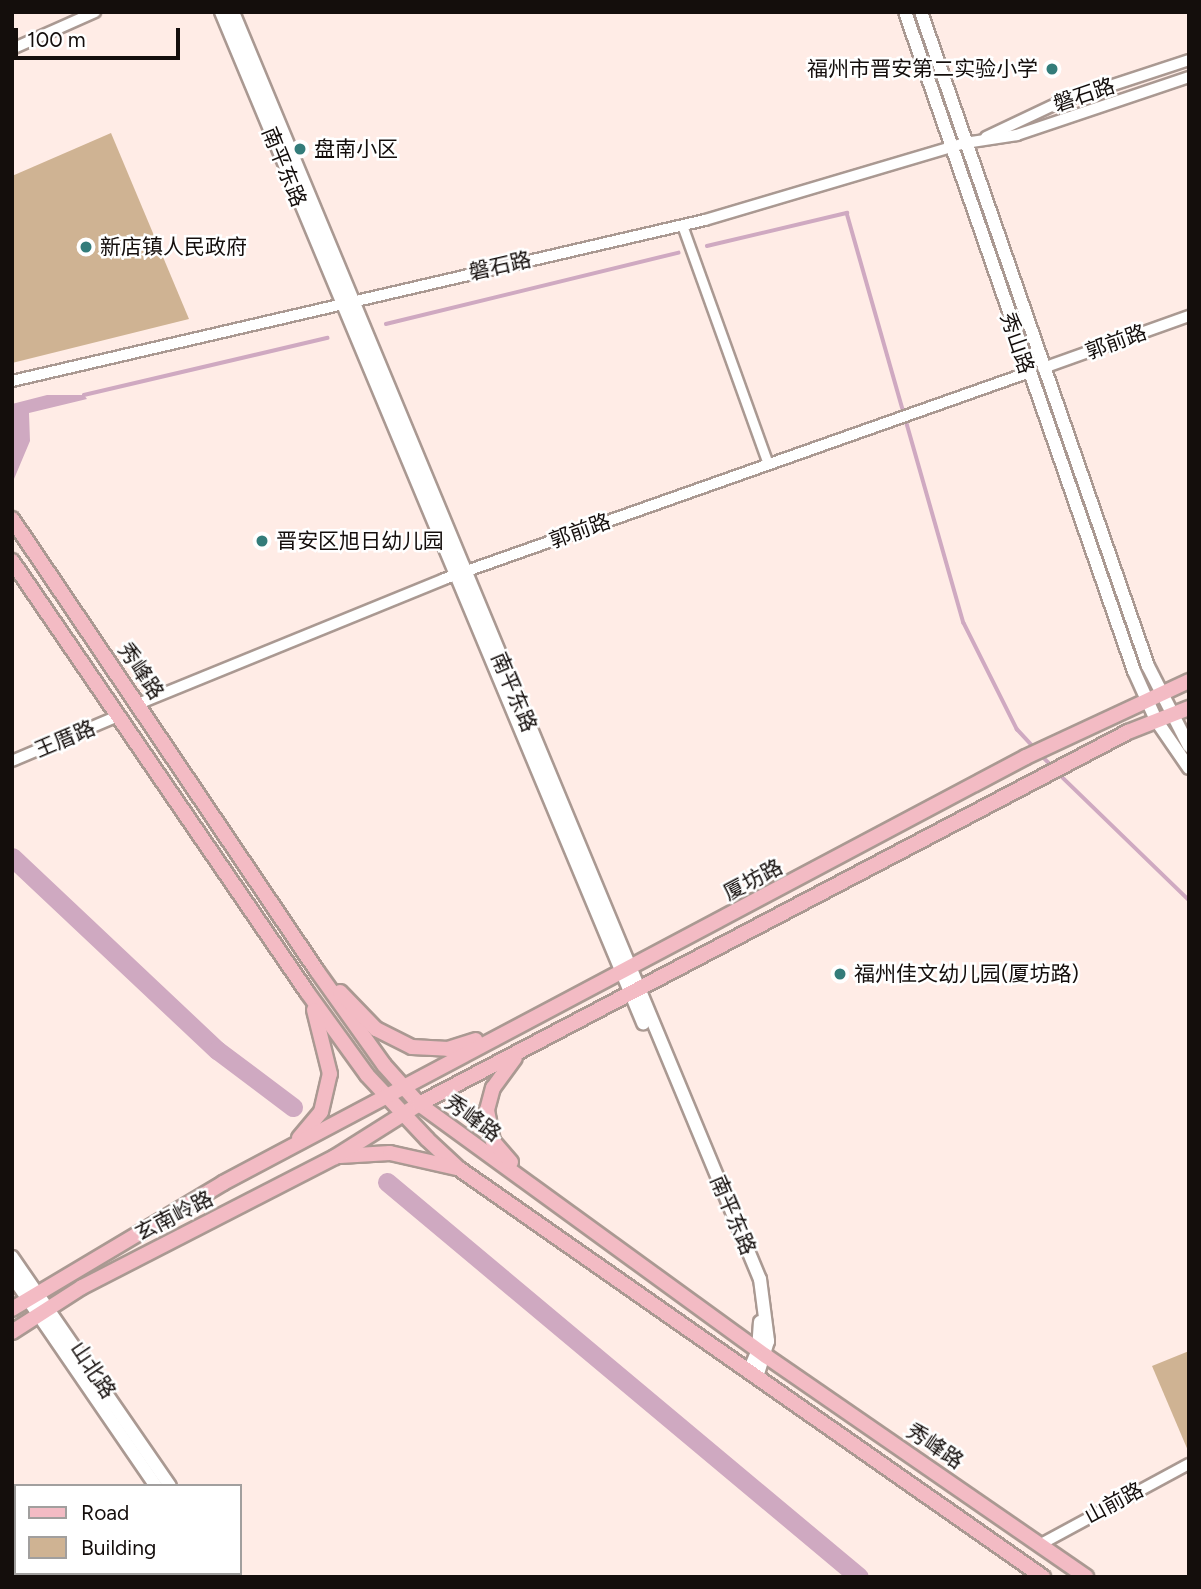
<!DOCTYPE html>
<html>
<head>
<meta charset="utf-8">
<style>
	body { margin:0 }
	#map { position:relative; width:1201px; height:1589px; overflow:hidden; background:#ffece6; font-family:Figtree,"Noto Sans SC",sans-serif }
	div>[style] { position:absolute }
	.water>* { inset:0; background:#cfa9c1 }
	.stream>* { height:3.5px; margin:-1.75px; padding:0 1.75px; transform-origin:1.75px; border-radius:1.75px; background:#cfa9c1 }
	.river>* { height:19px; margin:-9.5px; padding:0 9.5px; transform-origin:9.5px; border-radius:9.5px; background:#cfa9c1 }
	.building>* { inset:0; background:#cfb393 }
	.roads { filter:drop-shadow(2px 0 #aa9992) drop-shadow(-2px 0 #aa9992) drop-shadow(0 2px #aa9992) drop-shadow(0 -2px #aa9992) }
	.minor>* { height:9px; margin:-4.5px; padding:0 4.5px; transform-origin:4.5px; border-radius:4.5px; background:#fff }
	.tertiary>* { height:10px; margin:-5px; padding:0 5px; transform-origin:5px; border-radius:5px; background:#fff }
	.secondary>* { height:12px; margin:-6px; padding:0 6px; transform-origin:6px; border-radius:6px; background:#fff }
	.primary>* { height:14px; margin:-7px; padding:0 7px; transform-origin:7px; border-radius:7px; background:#f3bbc4 }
	.dots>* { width:19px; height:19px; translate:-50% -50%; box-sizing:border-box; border:4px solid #fff; border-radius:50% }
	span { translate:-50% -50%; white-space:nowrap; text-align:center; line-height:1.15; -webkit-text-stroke:5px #fff; paint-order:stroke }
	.poi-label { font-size:21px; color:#140e0c }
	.right { translate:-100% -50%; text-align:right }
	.left { translate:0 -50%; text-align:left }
	.street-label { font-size:21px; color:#140e0c }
	.frame { position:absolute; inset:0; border:14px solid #140e0c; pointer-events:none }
	.legend { position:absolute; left:14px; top:1484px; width:228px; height:91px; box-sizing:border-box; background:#fff; border:2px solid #a19f9e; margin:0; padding:9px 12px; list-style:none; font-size:21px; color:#140e0c }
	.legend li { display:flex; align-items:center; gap:14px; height:35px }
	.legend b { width:35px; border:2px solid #a19f9e }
	.scale { position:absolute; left:14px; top:28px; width:166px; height:32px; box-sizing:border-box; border:4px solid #140e0c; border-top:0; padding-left:9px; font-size:21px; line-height:24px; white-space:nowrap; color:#140e0c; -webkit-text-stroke:5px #fff; paint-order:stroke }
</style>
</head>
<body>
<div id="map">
	<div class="water">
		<div style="clip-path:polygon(47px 395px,84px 395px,87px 399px,29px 413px,30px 441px,14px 479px,12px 404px)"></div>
	</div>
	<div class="stream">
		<div style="left:707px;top:246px;width:144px;rotate:-13.3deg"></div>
		<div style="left:847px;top:213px;width:426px;rotate:74.1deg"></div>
		<div style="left:964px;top:623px;width:119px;rotate:63.4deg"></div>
		<div style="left:1017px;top:729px;width:26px;rotate:47deg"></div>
		<div style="left:386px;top:324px;width:301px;rotate:-13.7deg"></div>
		<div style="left:84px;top:395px;width:250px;rotate:-13.2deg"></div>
		<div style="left:1040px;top:754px;width:17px;rotate:45deg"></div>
		<div style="left:1057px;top:772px;width:184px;rotate:44.1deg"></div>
	</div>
	<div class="river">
		<div style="left:12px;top:857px;width:282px;rotate:43.3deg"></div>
		<div style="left:217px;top:1050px;width:95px;rotate:36.9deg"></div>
		<div style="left:387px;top:1182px;width:615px;rotate:39.92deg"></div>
	</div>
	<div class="building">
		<div style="clip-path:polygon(111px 133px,189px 319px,12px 363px,12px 176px)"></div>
		<div style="clip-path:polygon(1189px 1351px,1189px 1453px,1152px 1366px)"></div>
	</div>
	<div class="roads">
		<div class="minor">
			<div style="left:682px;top:225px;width:254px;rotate:70.2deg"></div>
		</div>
		<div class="tertiary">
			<div style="left:12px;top:49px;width:91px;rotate:-24deg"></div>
			<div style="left:986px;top:137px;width:80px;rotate:-25.3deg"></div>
			<div style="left:1058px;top:103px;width:138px;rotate:-18.2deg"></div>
			<div style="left:1043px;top:368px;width:155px;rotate:-19.6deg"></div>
			<div style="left:12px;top:381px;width:711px;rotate:-13.08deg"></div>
			<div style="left:705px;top:220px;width:271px;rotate:-16.5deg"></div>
			<div style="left:965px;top:143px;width:53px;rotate:-8.7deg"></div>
			<div style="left:1017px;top:135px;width:182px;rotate:-18.6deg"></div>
			<div style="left:138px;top:704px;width:331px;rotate:-22.2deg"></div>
			<div style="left:444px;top:579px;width:618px;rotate:-19.46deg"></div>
			<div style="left:12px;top:761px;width:115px;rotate:-23deg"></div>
			<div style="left:1041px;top:1544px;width:168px;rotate:-28.4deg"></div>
		</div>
		<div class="secondary">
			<div style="left:221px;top:12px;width:1096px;rotate:67.34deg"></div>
			<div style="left:233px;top:12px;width:1372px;rotate:67.42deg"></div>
			<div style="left:760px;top:1279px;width:63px;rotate:82.6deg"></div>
			<div style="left:768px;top:1341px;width:37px;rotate:107deg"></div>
			<div style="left:905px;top:12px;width:698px;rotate:70.84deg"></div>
			<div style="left:1134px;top:671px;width:54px;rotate:65.8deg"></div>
			<div style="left:1156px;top:720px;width:58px;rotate:55.5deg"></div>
			<div style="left:921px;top:12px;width:692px;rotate:70.86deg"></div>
			<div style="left:1148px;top:666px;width:90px;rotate:62.9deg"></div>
			<div style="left:12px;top:1257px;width:278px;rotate:55.4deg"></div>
			<div style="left:12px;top:1276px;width:255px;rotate:55.6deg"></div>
			<div style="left:749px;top:1371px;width:23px;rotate:-67deg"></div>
			<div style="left:758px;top:1350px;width:28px;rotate:-86deg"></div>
			<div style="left:214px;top:1573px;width:4px;rotate:63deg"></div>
			<div style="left:229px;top:1573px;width:4px;rotate:63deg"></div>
		</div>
		<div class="primary">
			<div style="left:12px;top:519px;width:545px;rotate:55.99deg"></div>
			<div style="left:317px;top:971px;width:115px;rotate:54.5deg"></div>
			<div style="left:384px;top:1065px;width:52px;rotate:48.1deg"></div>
			<div style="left:419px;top:1104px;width:429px;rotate:36deg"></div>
			<div style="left:766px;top:1356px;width:389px;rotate:34.6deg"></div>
			<div style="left:12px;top:561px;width:522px;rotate:55.61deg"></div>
			<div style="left:307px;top:992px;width:102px;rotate:54.1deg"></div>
			<div style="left:367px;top:1075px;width:88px;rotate:46.8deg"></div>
			<div style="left:427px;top:1139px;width:42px;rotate:43.1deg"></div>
			<div style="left:458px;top:1168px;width:714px;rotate:34.96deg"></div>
			<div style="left:340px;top:992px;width:52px;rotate:45.8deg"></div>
			<div style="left:376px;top:1029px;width:40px;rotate:26.6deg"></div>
			<div style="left:412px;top:1047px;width:36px;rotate:3deg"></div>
			<div style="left:448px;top:1049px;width:29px;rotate:-18deg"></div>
			<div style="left:299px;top:1138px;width:34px;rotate:-50deg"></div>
			<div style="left:321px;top:1112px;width:39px;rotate:-77deg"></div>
			<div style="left:330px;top:1074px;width:66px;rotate:-104deg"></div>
			<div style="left:340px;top:1156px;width:50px;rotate:-3.4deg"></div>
			<div style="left:390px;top:1153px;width:69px;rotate:12.6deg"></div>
			<div style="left:511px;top:1162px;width:28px;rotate:-131deg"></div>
			<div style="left:493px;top:1141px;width:32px;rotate:-101deg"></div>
			<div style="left:487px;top:1110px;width:23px;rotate:-75deg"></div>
			<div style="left:493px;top:1088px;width:37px;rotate:-54deg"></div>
			<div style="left:12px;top:1309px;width:246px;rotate:-30.8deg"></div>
			<div style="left:223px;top:1183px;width:909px;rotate:-27.95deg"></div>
			<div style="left:1026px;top:757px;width:180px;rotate:-25deg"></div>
			<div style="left:12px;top:1332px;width:83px;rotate:-32.7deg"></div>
			<div style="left:82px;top:1287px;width:284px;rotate:-27.2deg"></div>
			<div style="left:335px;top:1157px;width:99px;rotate:-32.2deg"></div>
			<div style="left:419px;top:1104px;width:801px;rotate:-27.69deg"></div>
			<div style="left:1128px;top:732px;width:66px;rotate:-21.5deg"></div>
		</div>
	</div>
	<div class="dots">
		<div style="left:1052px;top:69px;background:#337c7a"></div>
		<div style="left:300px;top:149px;background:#337c7a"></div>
		<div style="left:86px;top:247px;background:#337c7a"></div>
		<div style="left:262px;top:541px;background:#337c7a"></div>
		<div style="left:840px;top:974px;background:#337c7a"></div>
	</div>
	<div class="poi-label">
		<span class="right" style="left:1038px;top:69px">福州市晋安第二实验小学</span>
		<span class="left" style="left:314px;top:149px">盘南小区</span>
		<span class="left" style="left:100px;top:247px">新店镇人民政府</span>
		<span class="left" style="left:276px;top:541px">晋安区旭日幼儿园</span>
		<span class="left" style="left:854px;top:974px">福州佳文幼儿园(厦坊路)</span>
	</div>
	<div class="street-label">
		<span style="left:1084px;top:95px;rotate:-19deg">磐石路</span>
		<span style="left:284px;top:167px;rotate:68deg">南平东路</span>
		<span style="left:500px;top:266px;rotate:-13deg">磐石路</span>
		<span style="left:1116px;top:342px;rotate:-20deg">郭前路</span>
		<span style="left:1017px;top:343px;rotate:71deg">秀山路</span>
		<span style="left:580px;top:531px;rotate:-20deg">郭前路</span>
		<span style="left:141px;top:671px;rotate:56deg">秀峰路</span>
		<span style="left:514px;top:692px;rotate:67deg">南平东路</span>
		<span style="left:65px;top:739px;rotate:-23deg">王厝路</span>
		<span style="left:753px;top:880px;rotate:-28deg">厦坊路</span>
		<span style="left:473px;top:1118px;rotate:36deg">秀峰路</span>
		<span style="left:733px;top:1215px;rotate:67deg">南平东路</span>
		<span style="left:174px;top:1216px;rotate:-27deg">玄南岭路</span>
		<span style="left:93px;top:1370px;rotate:56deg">山北路</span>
		<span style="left:935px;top:1446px;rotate:34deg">秀峰路</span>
		<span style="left:1114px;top:1503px;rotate:-28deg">山前路</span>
	</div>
	<div class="frame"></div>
	<ul class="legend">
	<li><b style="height:9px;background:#f3bbc4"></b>Road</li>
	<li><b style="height:19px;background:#cfb393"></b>Building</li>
	</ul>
	<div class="scale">100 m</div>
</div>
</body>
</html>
